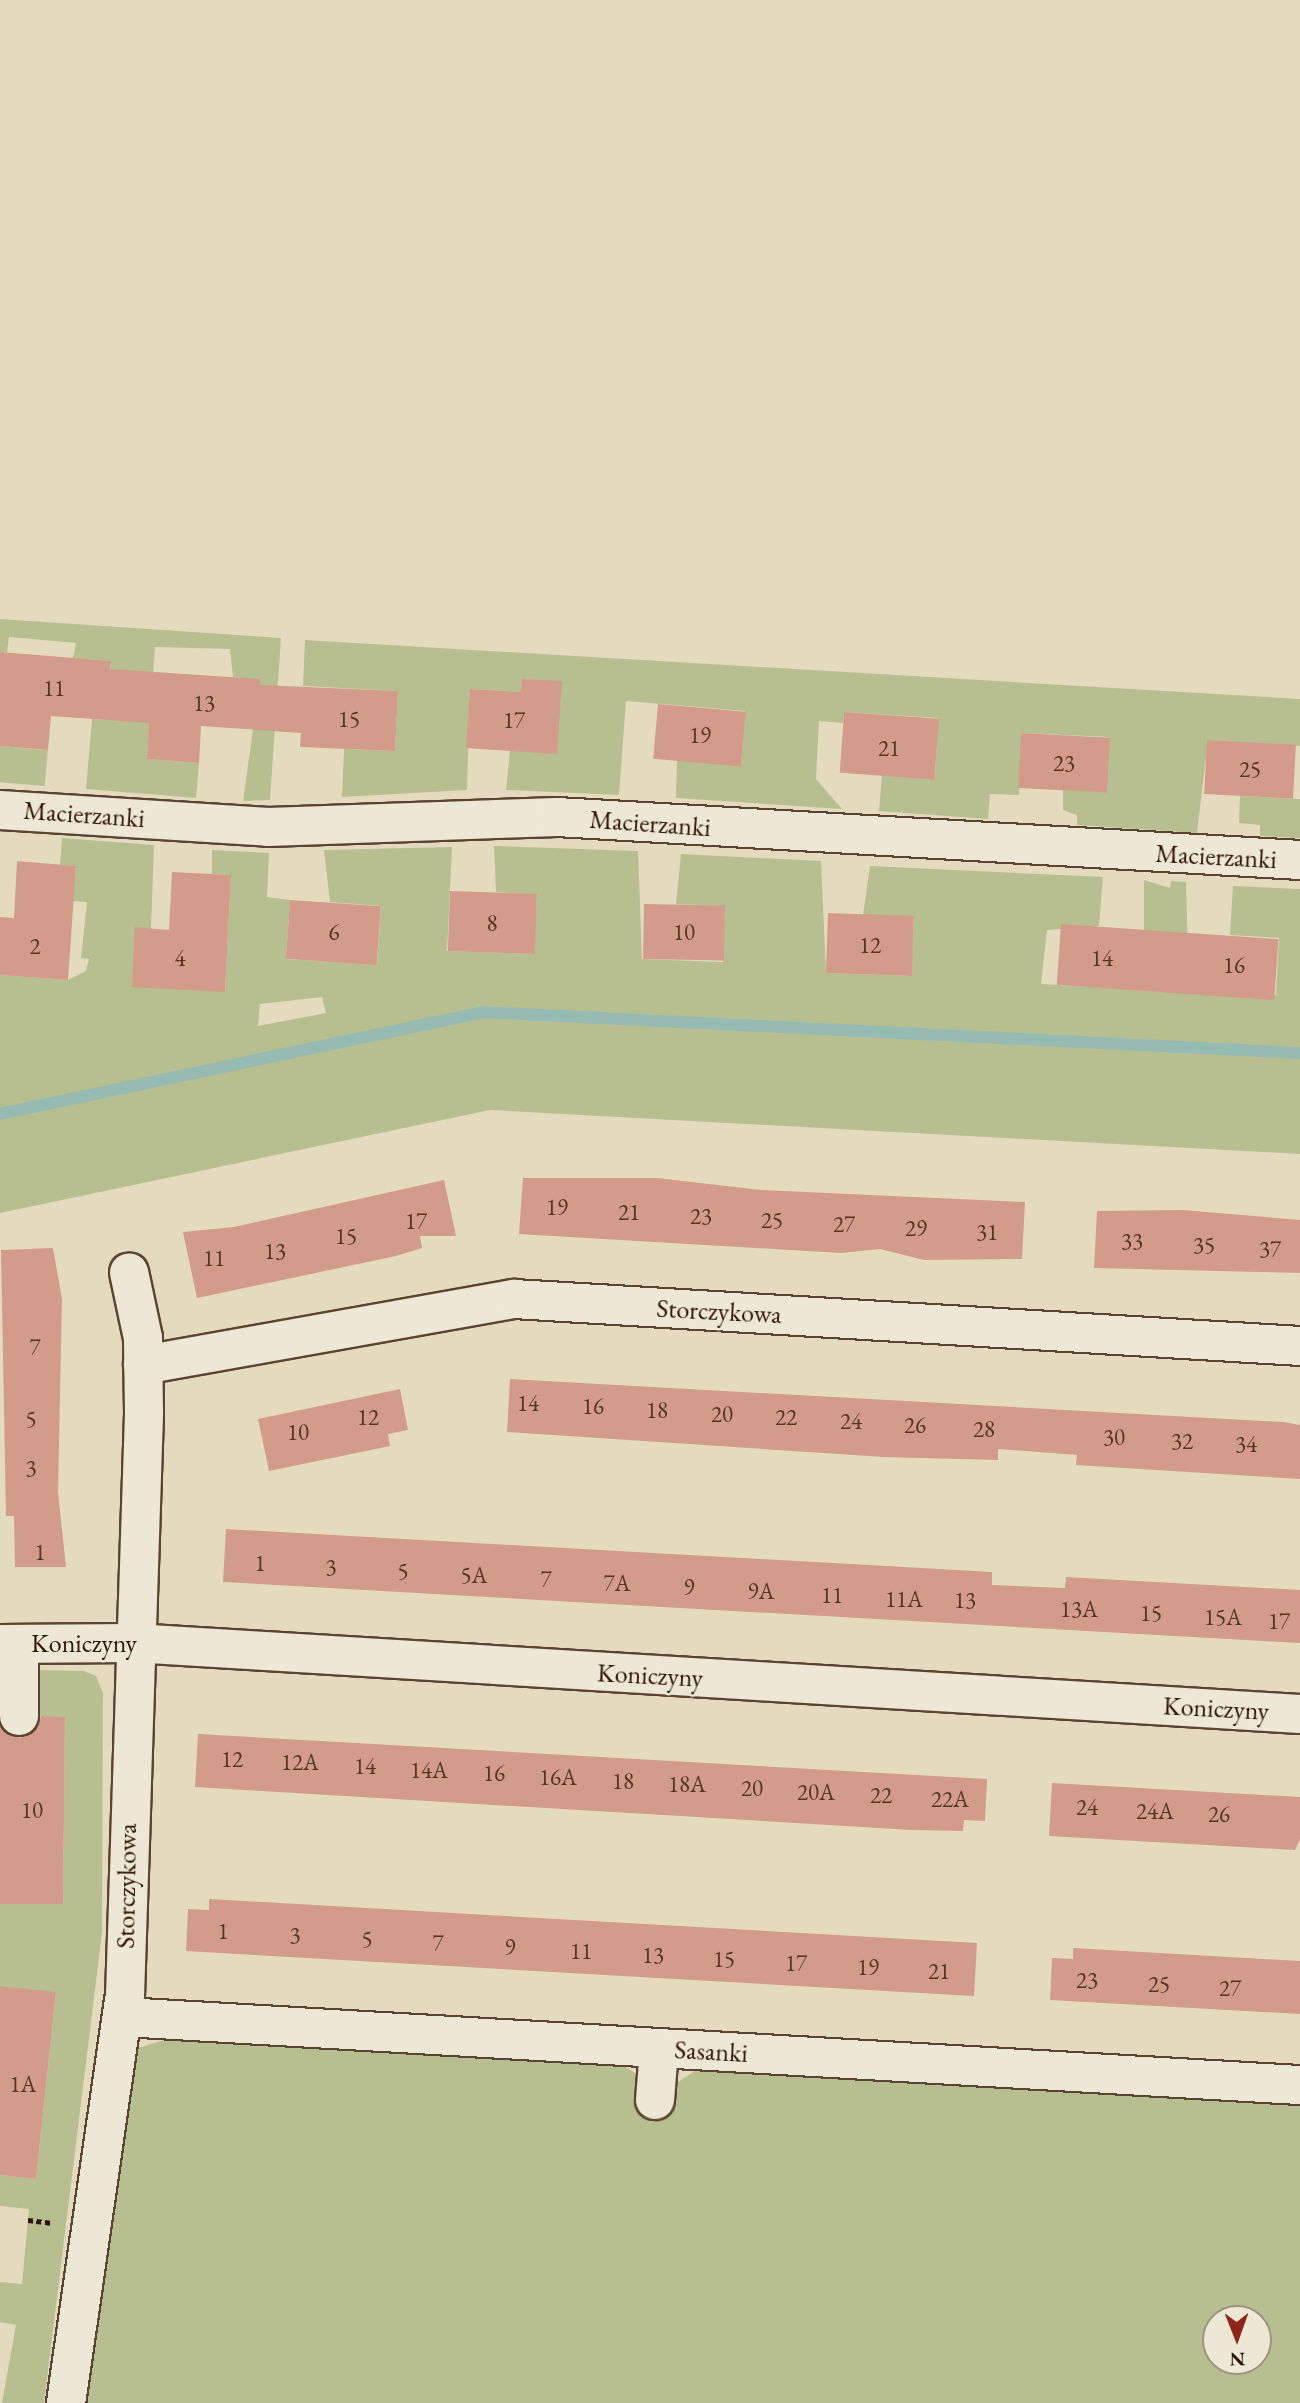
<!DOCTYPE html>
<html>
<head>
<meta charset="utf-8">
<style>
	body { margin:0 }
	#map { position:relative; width:1300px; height:2403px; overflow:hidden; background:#e4dbbf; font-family:"EB Garamond",serif }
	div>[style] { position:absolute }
	.green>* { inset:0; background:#b7bf90; transform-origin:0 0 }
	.stream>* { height:12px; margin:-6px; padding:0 6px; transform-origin:6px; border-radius:6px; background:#95bbb3 }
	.building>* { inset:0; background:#d39b89; transform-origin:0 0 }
	.path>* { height:4.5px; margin-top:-2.25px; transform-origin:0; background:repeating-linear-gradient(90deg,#2d1303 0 5px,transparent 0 8.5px) }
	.roads { filter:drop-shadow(2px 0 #5b4532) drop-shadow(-2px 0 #5b4532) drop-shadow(0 2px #5b4532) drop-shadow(0 -2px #5b4532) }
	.minor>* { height:38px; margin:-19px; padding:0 19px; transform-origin:19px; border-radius:19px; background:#ede8d5 }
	span { translate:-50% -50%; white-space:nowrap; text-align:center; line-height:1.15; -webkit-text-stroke:5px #ede8d5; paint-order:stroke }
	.number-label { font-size:23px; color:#563524 }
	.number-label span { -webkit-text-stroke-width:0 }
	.street-label { font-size:26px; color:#2d1303 }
	.north { position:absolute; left:1202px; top:2305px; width:70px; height:70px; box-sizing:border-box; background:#ede8d5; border:2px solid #a09381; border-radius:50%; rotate:179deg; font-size:19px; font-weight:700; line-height:28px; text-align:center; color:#2d1303 }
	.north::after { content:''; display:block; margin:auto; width:24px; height:32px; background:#8f2418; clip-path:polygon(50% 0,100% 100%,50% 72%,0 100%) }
</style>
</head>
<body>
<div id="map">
	<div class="green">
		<div style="clip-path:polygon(0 619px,281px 638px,270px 800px,243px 801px,260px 680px,233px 677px,230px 649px,155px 647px,147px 759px,199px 763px,196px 798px,86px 789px,92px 719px,106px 720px,111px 661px,73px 658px,76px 643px,9px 637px,7px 652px,0 652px)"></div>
		<div style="clip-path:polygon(305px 640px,1300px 699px,1300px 746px,1208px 740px,1197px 833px,1077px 825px,1077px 815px,1063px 810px,1063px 790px,1109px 737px,1022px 733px,1019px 795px,990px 794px,988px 819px,879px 811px,882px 774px,935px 778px,938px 718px,844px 712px,843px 723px,819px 721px,816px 779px,842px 809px,676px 798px,677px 760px,741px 765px,745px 711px,626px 701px,619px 795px,506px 790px,510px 751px,561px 682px,523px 679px,521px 692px,470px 689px,467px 790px,342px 797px,344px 749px,395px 751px,398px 691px,303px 686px)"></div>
		<div style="left:0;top:746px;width:48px;height:36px;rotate:5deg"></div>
		<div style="clip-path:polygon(1240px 796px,1300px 799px,1300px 838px,1260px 836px,1260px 825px,1239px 823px)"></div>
		<div style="clip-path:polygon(evenodd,62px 838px,154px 845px,151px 928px,225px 992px,231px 875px,212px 874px,212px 850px,269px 853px,267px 897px,290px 900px,286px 959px,377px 965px,381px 906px,330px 902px,324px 850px,452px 847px,447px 951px,534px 954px,537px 895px,496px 892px,494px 846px,638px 851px,642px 959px,723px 962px,725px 906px,676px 904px,681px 854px,821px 861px,826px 973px,911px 976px,914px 917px,863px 915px,870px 866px,1103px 877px,1099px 926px,1047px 930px,1041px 984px,1144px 990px,1144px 880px,1170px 888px,1171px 881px,1186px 882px,1189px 991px,1276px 995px,1279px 938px,1230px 935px,1233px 886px,1300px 889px,1300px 1154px,490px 1110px,0 1213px,0 975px,68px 980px,86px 971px,89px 959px,81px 958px,87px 902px,73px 901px,76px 866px,60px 865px,62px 838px,322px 997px,326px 1013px,258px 1026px,260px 1004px,322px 997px)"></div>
		<div style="clip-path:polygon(38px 1670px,84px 1671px,96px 1676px,103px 1693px,102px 1933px,44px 2403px,2px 2403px,16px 2325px,0 2322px,0 2282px,22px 2284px,29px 2209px,0 2206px,0 2175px,36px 2179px,56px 1993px,0 1986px,0 1904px,63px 1904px,65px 1717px,29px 1716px)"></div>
		<div style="clip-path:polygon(evenodd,174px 2037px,616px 2061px,664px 2091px,698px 2069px,1300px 2101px,1300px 2403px,87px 2403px,131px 2060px,138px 2048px,174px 2037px,1216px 2319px,1258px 2319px,1258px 2361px,1216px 2361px,1216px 2319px)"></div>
	</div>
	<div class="stream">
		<div style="left:0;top:1114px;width:493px;rotate:-11.9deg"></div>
		<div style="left:482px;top:1012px;width:819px;rotate:2.87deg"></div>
	</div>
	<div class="building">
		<div style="clip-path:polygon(0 652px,111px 661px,110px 669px,260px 679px,260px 685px,398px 691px,395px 751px,300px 747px,301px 733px,201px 726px,199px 763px,147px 759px,149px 723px,51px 716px,48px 750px,0 746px)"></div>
		<div style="clip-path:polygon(522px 679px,562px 681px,557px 754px,466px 748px,470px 689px,521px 692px)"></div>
		<div style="left:658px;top:704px;width:88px;height:55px;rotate:5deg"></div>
		<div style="left:844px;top:712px;width:95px;height:61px;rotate:4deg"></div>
		<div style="left:1021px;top:733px;width:89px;height:55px;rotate:3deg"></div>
		<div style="left:1207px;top:740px;width:89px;height:54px;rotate:3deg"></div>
		<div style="clip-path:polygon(17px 861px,76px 866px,68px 980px,0 975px,0 917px,14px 918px)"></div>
		<div style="clip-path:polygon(172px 872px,231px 875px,225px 992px,132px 987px,135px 927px,169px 930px)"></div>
		<div style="left:450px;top:891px;width:87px;height:60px;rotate:2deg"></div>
		<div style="left:290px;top:900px;width:91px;height:59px;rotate:4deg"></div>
		<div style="left:644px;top:904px;width:81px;height:55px;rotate:1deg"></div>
		<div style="left:828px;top:913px;width:86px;height:60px;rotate:2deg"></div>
		<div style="left:1061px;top:924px;width:218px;height:61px;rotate:4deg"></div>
		<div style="clip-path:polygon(523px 1178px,657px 1178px,761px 1190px,1025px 1202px,1022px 1259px,924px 1260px,880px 1249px,841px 1253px,519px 1234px)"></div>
		<div style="clip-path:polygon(444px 1180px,456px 1236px,420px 1236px,422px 1248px,396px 1256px,197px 1298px,183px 1232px,234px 1227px)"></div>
		<div style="clip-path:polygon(1183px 1210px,1300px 1220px,1300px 1273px,1094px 1268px,1097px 1211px)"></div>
		<div style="clip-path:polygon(53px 1248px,62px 1299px,58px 1492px,66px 1567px,15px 1567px,14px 1516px,6px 1516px,1px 1250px)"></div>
		<div style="clip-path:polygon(510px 1379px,1283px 1422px,1300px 1425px,1300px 1479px,1076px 1465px,1077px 1455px,998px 1449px,998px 1460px,884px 1457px,507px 1432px)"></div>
		<div style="clip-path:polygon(400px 1389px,408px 1430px,388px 1434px,390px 1446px,269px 1471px,258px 1419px)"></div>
		<div style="clip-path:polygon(226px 1529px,992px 1572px,992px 1585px,1065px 1588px,1066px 1577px,1300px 1590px,1300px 1643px,223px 1582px)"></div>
		<div style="clip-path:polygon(41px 1716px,65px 1717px,63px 1904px,0 1904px,0 1727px,20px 1738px,38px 1727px)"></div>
		<div style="clip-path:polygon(198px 1734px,987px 1779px,985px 1821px,964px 1820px,963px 1831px,912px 1830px,195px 1787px)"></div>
		<div style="clip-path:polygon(1052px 1783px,1300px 1797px,1300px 1839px,1295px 1850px,1049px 1836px)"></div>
		<div style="clip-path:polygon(209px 1899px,977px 1943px,974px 1996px,186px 1951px,188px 1909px,209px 1910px)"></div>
		<div style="clip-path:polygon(1073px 1948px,1300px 1961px,1300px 2014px,1050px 2000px,1052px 1958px,1073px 1959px)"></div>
		<div style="clip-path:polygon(0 1986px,56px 1992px,36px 2179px,0 2175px)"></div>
	</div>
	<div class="path">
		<div style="left:28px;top:2220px;width:25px;rotate:7deg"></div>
	</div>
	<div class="roads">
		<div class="minor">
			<div style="left:0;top:810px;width:269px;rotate:3.6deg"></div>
			<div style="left:268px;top:827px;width:289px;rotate:-2deg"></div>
			<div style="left:557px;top:817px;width:744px;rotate:3.31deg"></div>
			<div style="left:143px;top:1365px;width:377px;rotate:-10.1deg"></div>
			<div style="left:514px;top:1299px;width:787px;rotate:3.42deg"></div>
			<div style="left:0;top:1644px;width:133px;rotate:-0.4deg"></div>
			<div style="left:133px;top:1643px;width:1169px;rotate:3.48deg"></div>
			<div style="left:19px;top:1644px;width:72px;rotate:90deg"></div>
			<div style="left:123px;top:2017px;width:1179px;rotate:3.31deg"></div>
			<div style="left:655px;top:2100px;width:51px;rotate:-85.5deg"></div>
			<div style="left:66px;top:2403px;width:411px;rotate:-81.8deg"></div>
			<div style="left:125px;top:1996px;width:583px;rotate:-88.13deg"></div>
			<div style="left:144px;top:1413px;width:75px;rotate:-90.8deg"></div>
			<div style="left:143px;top:1338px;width:67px;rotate:-102deg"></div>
		</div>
	</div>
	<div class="number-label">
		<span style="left:54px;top:688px">11</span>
		<span style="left:204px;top:703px">13</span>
		<span style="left:349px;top:719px">15</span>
		<span style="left:514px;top:720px">17</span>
		<span style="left:700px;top:735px">19</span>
		<span style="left:889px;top:748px">21</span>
		<span style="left:1064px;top:763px">23</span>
		<span style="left:1250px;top:769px">25</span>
		<span style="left:492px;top:923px">8</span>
		<span style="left:334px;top:932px">6</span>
		<span style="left:684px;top:932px">10</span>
		<span style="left:870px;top:945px">12</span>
		<span style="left:35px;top:946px">2</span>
		<span style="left:180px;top:958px">4</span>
		<span style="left:1102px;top:958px">14</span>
		<span style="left:1234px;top:965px">16</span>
		<span style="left:557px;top:1207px">19</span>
		<span style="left:629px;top:1212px">21</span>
		<span style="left:701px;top:1216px">23</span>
		<span style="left:772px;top:1220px">25</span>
		<span style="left:416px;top:1221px">17</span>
		<span style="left:844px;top:1224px">27</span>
		<span style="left:916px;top:1228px">29</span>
		<span style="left:987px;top:1232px">31</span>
		<span style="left:346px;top:1236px">15</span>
		<span style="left:1132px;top:1241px">33</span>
		<span style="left:1204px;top:1245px">35</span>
		<span style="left:1270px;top:1249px">37</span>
		<span style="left:275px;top:1251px">13</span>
		<span style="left:214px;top:1258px">11</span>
		<span style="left:35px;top:1347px">7</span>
		<span style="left:528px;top:1403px">14</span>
		<span style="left:593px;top:1406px">16</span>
		<span style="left:657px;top:1410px">18</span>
		<span style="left:722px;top:1414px">20</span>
		<span style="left:368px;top:1417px">12</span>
		<span style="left:786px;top:1417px">22</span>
		<span style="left:31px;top:1419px">5</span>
		<span style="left:851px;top:1421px">24</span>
		<span style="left:915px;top:1425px">26</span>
		<span style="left:984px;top:1429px">28</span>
		<span style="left:298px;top:1432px">10</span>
		<span style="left:1114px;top:1437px">30</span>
		<span style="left:1182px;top:1441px">32</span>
		<span style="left:1246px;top:1444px">34</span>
		<span style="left:31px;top:1468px">3</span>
		<span style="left:40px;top:1552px">1</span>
		<span style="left:260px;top:1563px">1</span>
		<span style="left:331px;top:1567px">3</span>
		<span style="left:403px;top:1571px">5</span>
		<span style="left:474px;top:1575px">5A</span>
		<span style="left:546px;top:1579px">7</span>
		<span style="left:617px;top:1583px">7A</span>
		<span style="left:689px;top:1587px">9</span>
		<span style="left:761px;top:1591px">9A</span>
		<span style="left:832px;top:1595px">11</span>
		<span style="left:904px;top:1599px">11A</span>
		<span style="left:965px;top:1600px">13</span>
		<span style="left:1079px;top:1609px">13A</span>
		<span style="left:1151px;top:1613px">15</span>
		<span style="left:1223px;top:1617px">15A</span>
		<span style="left:1279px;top:1621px">17</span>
		<span style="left:232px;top:1759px">12</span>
		<span style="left:300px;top:1762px">12A</span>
		<span style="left:365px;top:1766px">14</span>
		<span style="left:429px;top:1770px">14A</span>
		<span style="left:494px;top:1773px">16</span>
		<span style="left:558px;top:1777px">16A</span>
		<span style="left:623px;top:1781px">18</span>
		<span style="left:687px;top:1784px">18A</span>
		<span style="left:752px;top:1788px">20</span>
		<span style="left:816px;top:1792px">20A</span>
		<span style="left:881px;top:1795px">22</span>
		<span style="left:950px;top:1799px">22A</span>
		<span style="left:1087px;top:1807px">24</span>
		<span style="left:32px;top:1810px">10</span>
		<span style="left:1155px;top:1811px">24A</span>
		<span style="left:1219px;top:1814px">26</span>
		<span style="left:223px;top:1931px">1</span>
		<span style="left:295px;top:1935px">3</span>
		<span style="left:367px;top:1939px">5</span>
		<span style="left:438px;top:1943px">7</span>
		<span style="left:510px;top:1947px">9</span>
		<span style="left:581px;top:1951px">11</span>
		<span style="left:653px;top:1955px">13</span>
		<span style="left:724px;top:1959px">15</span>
		<span style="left:796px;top:1963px">17</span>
		<span style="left:868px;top:1967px">19</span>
		<span style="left:939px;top:1971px">21</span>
		<span style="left:1087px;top:1980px">23</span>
		<span style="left:1159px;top:1984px">25</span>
		<span style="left:1230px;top:1988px">27</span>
		<span style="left:23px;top:2084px">1A</span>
	</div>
	<div class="street-label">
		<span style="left:84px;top:815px;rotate:4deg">Macierzanki</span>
		<span style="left:650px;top:824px;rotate:4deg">Macierzanki</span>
		<span style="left:1216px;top:857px;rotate:3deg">Macierzanki</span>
		<span style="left:719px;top:1312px;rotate:3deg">Storczykowa</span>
		<span style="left:84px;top:1644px">Koniczyny</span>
		<span style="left:650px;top:1676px;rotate:3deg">Koniczyny</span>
		<span style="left:1216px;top:1709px;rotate:3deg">Koniczyny</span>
		<span style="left:127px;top:1886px;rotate:-89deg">Storczykowa</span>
		<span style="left:711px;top:2052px;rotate:3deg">Sasanki</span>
	</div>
	<div class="north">N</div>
</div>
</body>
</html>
